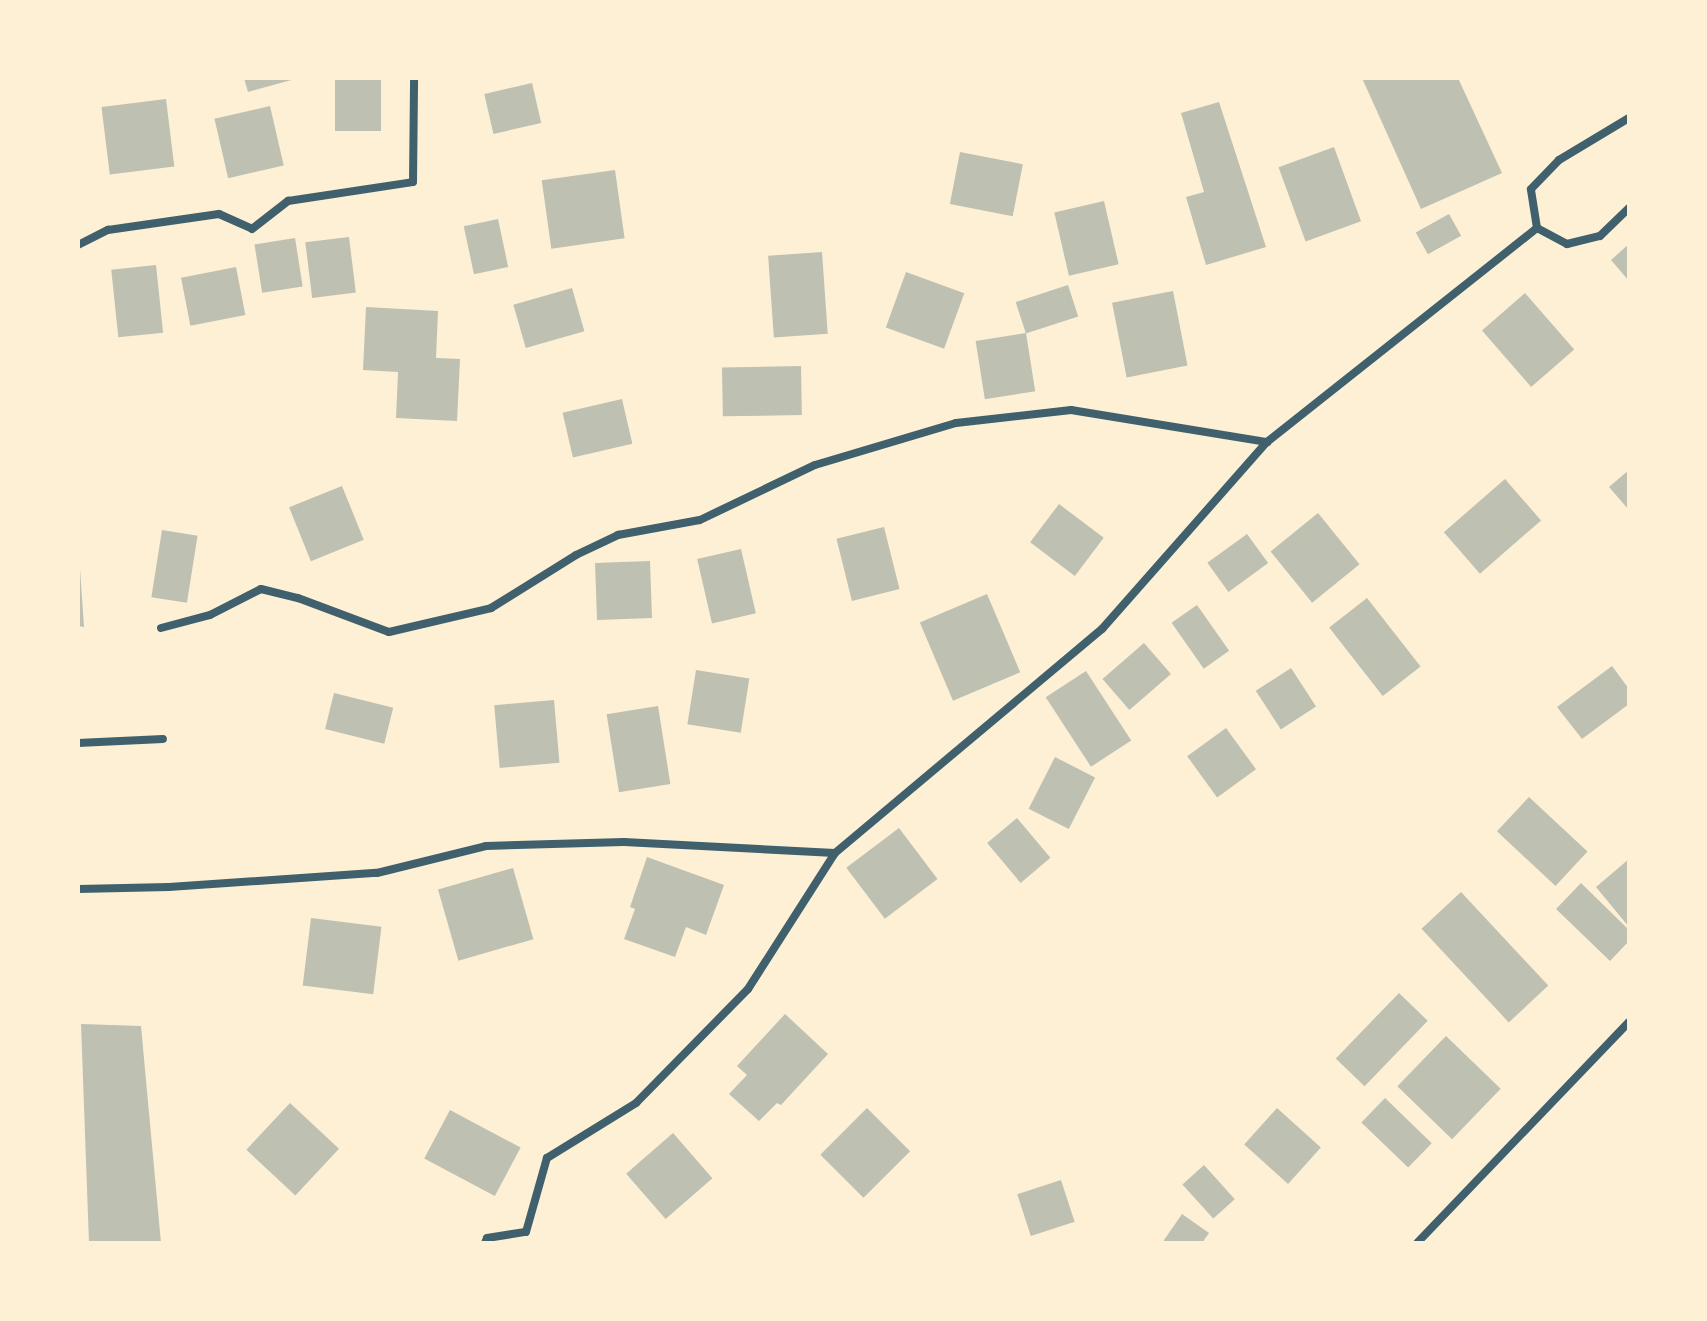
<!DOCTYPE html>
<html>
<head>
<meta charset="utf-8">
<style>
	body { margin:0 }
	#map { position:relative; width:1707px; height:1321px; overflow:hidden; background:#fdf0d5; font-family:"Roboto Serif",serif }
	div>[style] { position:absolute }
	.building>* { inset:0; background:#bec0b2; transform-origin:0 0 }
	.minor>* { height:8px; margin:-4px; padding:0 4px; transform-origin:4px; border-radius:4px; background:#3f606c }
	span { translate:-50% -50%; white-space:nowrap; text-align:center; line-height:1.15; -webkit-text-stroke:6px #fdf0d5; paint-order:stroke }
	.frame { position:absolute; inset:0; border:80px solid #fdf0d5; pointer-events:none }
</style>
</head>
<body>
<div id="map">
	<div class="building">
		<div style="clip-path:polygon(244px 78px,295px 78px,295px 79px,248px 92px)"></div>
		<div style="left:335px;top:78px;width:46px;height:53px"></div>
		<div style="clip-path:polygon(1362px 78px,1458px 78px,1502px 173px,1421px 209px)"></div>
		<div style="left:532px;top:83px;width:41px;height:49px;rotate:77deg"></div>
		<div style="left:166px;top:99px;width:68px;height:65px;rotate:83deg"></div>
		<div style="clip-path:polygon(1219px 102px,1266px 247px,1206px 265px,1186px 197px,1204px 192px,1181px 113px)"></div>
		<div style="left:270px;top:106px;width:61px;height:57px;rotate:77deg"></div>
		<div style="left:1334px;top:147px;width:79px;height:59px;rotate:70deg"></div>
		<div style="left:960px;top:152px;width:64px;height:53px;rotate:11deg"></div>
		<div style="left:615px;top:170px;width:69px;height:74px;rotate:82deg"></div>
		<div style="left:1104px;top:201px;width:65px;height:51px;rotate:77deg"></div>
		<div style="left:1449px;top:214px;width:25px;height:38px;rotate:61deg"></div>
		<div style="left:498px;top:219px;width:49px;height:35px;rotate:78deg"></div>
		<div style="left:349px;top:237px;width:56px;height:44px;rotate:83deg"></div>
		<div style="left:295px;top:238px;width:49px;height:41px;rotate:81deg"></div>
		<div style="clip-path:polygon(1629px 244px,1629px 281px,1611px 260px)"></div>
		<div style="left:822px;top:252px;width:82px;height:54px;rotate:86deg"></div>
		<div style="left:156px;top:265px;width:68px;height:45px;rotate:84deg"></div>
		<div style="left:236px;top:267px;width:49px;height:56px;rotate:79deg"></div>
		<div style="left:906px;top:272px;width:62px;height:59px;rotate:20deg"></div>
		<div style="left:1068px;top:285px;width:33px;height:55px;rotate:72deg"></div>
		<div style="left:572px;top:288px;width:45px;height:61px;rotate:74deg"></div>
		<div style="left:1173px;top:291px;width:76px;height:62px;rotate:79deg"></div>
		<div style="left:1525px;top:293px;width:75px;height:57px;rotate:49deg"></div>
		<div style="clip-path:polygon(366px 307px,438px 311px,436px 358px,460px 359px,457px 421px,396px 418px,398px 372px,363px 370px)"></div>
		<div style="left:1026px;top:333px;width:59px;height:51px;rotate:81deg"></div>
		<div style="left:801px;top:366px;width:49px;height:79px;rotate:89deg"></div>
		<div style="left:622px;top:399px;width:46px;height:61px;rotate:77deg"></div>
		<div style="clip-path:polygon(1629px 470px,1629px 510px,1609px 487px)"></div>
		<div style="left:1505px;top:479px;width:55px;height:81px;rotate:49deg"></div>
		<div style="left:342px;top:486px;width:58px;height:57px;rotate:68deg"></div>
		<div style="left:1059px;top:504px;width:56px;height:48px;rotate:37deg"></div>
		<div style="left:1318px;top:513px;width:66px;height:61px;rotate:51deg"></div>
		<div style="left:884px;top:527px;width:64px;height:49px;rotate:76deg"></div>
		<div style="left:162px;top:530px;width:36px;height:68px;rotate:9deg"></div>
		<div style="left:1247px;top:534px;width:36px;height:49px;rotate:54deg"></div>
		<div style="left:741px;top:549px;width:66px;height:45px;rotate:77deg"></div>
		<div style="left:650px;top:561px;width:57px;height:55px;rotate:88deg"></div>
		<div style="clip-path:polygon(78px 569px,80px 569px,84px 627px,78px 626px)"></div>
		<div style="left:987px;top:594px;width:85px;height:73px;rotate:67deg"></div>
		<div style="left:1367px;top:598px;width:87px;height:48px;rotate:52deg"></div>
		<div style="left:1197px;top:605px;width:56px;height:31px;rotate:55deg"></div>
		<div style="left:1144px;top:643px;width:41px;height:55px;rotate:49deg"></div>
		<div style="clip-path:polygon(1612px 666px,1629px 689px,1629px 704px,1582px 739px,1557px 707px)"></div>
		<div style="left:1291px;top:668px;width:46px;height:42px;rotate:57deg"></div>
		<div style="left:696px;top:670px;width:54px;height:55px;rotate:9deg"></div>
		<div style="left:1086px;top:671px;width:83px;height:48px;rotate:57deg"></div>
		<div style="left:334px;top:693px;width:61px;height:37px;rotate:14deg"></div>
		<div style="left:554px;top:700px;width:63px;height:60px;rotate:85deg"></div>
		<div style="left:658px;top:706px;width:79px;height:52px;rotate:81deg"></div>
		<div style="left:1226px;top:728px;width:51px;height:48px;rotate:54deg"></div>
		<div style="left:1055px;top:757px;width:45px;height:58px;rotate:27deg"></div>
		<div style="left:1529px;top:797px;width:80px;height:47px;rotate:43deg"></div>
		<div style="left:1017px;top:818px;width:52px;height:39px;rotate:50deg"></div>
		<div style="left:899px;top:828px;width:64px;height:66px;rotate:53deg"></div>
		<div style="clip-path:polygon(647px 857px,724px 885px,706px 935px,686px 927px,675px 957px,624px 939px,635px 909px,630px 907px)"></div>
		<div style="clip-path:polygon(1629px 859px,1629px 927px,1596px 887px)"></div>
		<div style="left:513px;top:868px;width:74px;height:78px;rotate:74deg"></div>
		<div style="clip-path:polygon(1581px 883px,1629px 930px,1629px 941px,1610px 961px,1556px 909px)"></div>
		<div style="left:1461px;top:892px;width:128px;height:54px;rotate:47deg"></div>
		<div style="left:311px;top:918px;width:71px;height:68px;rotate:7deg"></div>
		<div style="left:1399px;top:993px;width:40px;height:91px;rotate:44deg"></div>
		<div style="clip-path:polygon(785px 1014px,828px 1054px,781px 1105px,777px 1103px,759px 1121px,729px 1094px,747px 1075px,737px 1066px)"></div>
		<div style="clip-path:polygon(81px 1024px,141px 1026px,161px 1243px,89px 1243px)"></div>
		<div style="left:1446px;top:1036px;width:76px;height:70px;rotate:44deg"></div>
		<div style="left:1385px;top:1098px;width:65px;height:34px;rotate:44deg"></div>
		<div style="left:290px;top:1103px;width:67px;height:64px;rotate:43deg"></div>
		<div style="left:867px;top:1108px;width:61px;height:66px;rotate:45deg"></div>
		<div style="left:1277px;top:1108px;width:59px;height:49px;rotate:42deg"></div>
		<div style="left:450px;top:1110px;width:80px;height:55px;rotate:28deg"></div>
		<div style="left:673px;top:1133px;width:60px;height:62px;rotate:49deg"></div>
		<div style="left:1204px;top:1165px;width:46px;height:29px;rotate:48deg"></div>
		<div style="left:1061px;top:1180px;width:44px;height:46px;rotate:72deg"></div>
		<div style="clip-path:polygon(1182px 1214px,1209px 1233px,1202px 1243px,1162px 1243px)"></div>
	</div>
	<div class="minor">
		<div style="left:1537px;top:228px;width:39px;rotate:-99deg"></div>
		<div style="left:1531px;top:189px;width:40px;rotate:-46deg"></div>
		<div style="left:1559px;top:160px;width:82px;rotate:-31deg"></div>
		<div style="left:78px;top:245px;width:34px;rotate:-27deg"></div>
		<div style="left:108px;top:230px;width:112px;rotate:-8.2deg"></div>
		<div style="left:219px;top:214px;width:36px;rotate:24deg"></div>
		<div style="left:252px;top:229px;width:46px;rotate:-37.9deg"></div>
		<div style="left:288px;top:201px;width:126px;rotate:-8.6deg"></div>
		<div style="left:413px;top:182px;width:104px;rotate:-89.4deg"></div>
		<div style="left:161px;top:628px;width:51px;rotate:-14.9deg"></div>
		<div style="left:210px;top:615px;width:57px;rotate:-27deg"></div>
		<div style="left:261px;top:589px;width:38px;rotate:14deg"></div>
		<div style="left:298px;top:598px;width:97px;rotate:20.5deg"></div>
		<div style="left:389px;top:632px;width:105px;rotate:-13.2deg"></div>
		<div style="left:491px;top:608px;width:100px;rotate:-31.9deg"></div>
		<div style="left:576px;top:555px;width:47px;rotate:-25.5deg"></div>
		<div style="left:618px;top:535px;width:83px;rotate:-10.4deg"></div>
		<div style="left:700px;top:520px;width:127px;rotate:-25.6deg"></div>
		<div style="left:815px;top:465px;width:147px;rotate:-16.6deg"></div>
		<div style="left:956px;top:423px;width:116px;rotate:-6.4deg"></div>
		<div style="left:1071px;top:410px;width:199px;rotate:9.3deg"></div>
		<div style="left:78px;top:743px;width:85px;rotate:-2.7deg"></div>
		<div style="left:78px;top:889px;width:91px;rotate:-1.3deg"></div>
		<div style="left:169px;top:887px;width:208px;rotate:-3.9deg"></div>
		<div style="left:377px;top:873px;width:112px;rotate:-13.9deg"></div>
		<div style="left:486px;top:846px;width:138px;rotate:-1.7deg"></div>
		<div style="left:624px;top:842px;width:211px;rotate:3deg"></div>
		<div style="left:485px;top:1243px;width:5px;rotate:-68deg"></div>
		<div style="left:487px;top:1238px;width:39px;rotate:-9deg"></div>
		<div style="left:526px;top:1232px;width:77px;rotate:-74.2deg"></div>
		<div style="left:547px;top:1158px;width:105px;rotate:-31.7deg"></div>
		<div style="left:636px;top:1103px;width:160px;rotate:-45.5deg"></div>
		<div style="left:748px;top:989px;width:161px;rotate:-57.4deg"></div>
		<div style="left:835px;top:853px;width:349px;rotate:-40deg"></div>
		<div style="left:1102px;top:629px;width:249px;rotate:-48.6deg"></div>
		<div style="left:1267px;top:442px;width:345px;rotate:-38.4deg"></div>
		<div style="left:1537px;top:228px;width:34px;rotate:28deg"></div>
		<div style="left:1567px;top:244px;width:34px;rotate:-14deg"></div>
		<div style="left:1600px;top:236px;width:40px;rotate:-44deg"></div>
		<div style="left:1417px;top:1243px;width:306px;rotate:-46.2deg"></div>
	</div>
	<div class="frame"></div>
</div>
</body>
</html>
